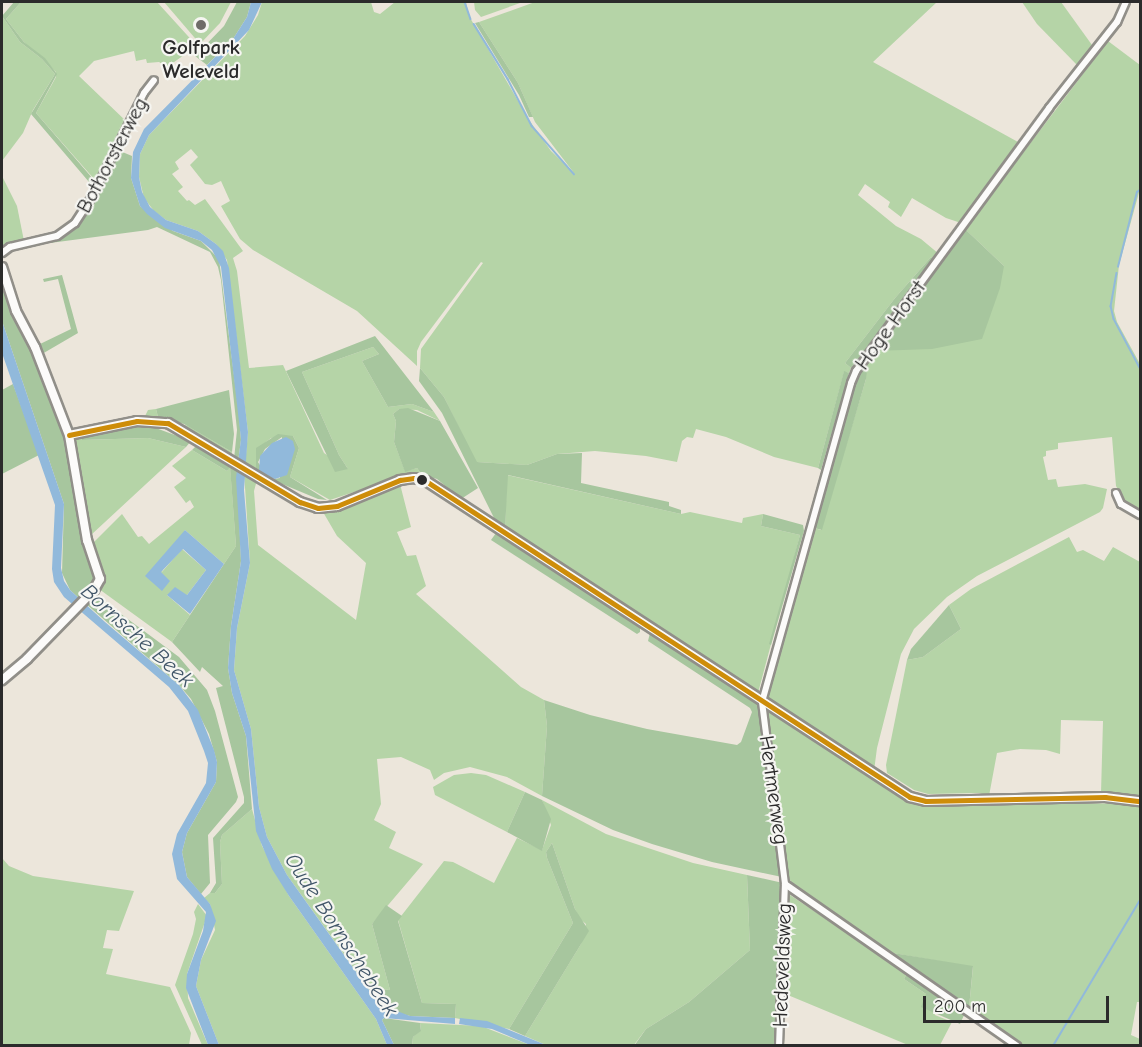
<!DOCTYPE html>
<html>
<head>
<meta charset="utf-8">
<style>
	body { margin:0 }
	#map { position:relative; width:1142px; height:1047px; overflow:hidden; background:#ece6db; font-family:"Comic Neue",sans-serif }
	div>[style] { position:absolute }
	.green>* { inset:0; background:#b5d4a7 }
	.forest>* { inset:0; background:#a7c69e }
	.water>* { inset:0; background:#91b9db }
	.stream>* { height:1.5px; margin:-0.75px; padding:0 0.75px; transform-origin:0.75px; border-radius:0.75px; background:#91b9db }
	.roads { filter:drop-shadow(2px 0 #918f89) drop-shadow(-2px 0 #918f89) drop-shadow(0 2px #918f89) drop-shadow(0 -2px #918f89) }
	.minor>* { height:6px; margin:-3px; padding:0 3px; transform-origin:3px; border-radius:3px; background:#fcfbfa }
	.tertiary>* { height:8px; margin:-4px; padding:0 4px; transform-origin:4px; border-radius:4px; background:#fcfbfa }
	.bus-1>* { height:4.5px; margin:-2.25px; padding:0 2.25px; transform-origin:2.25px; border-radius:2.25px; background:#ce8d09 }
	.dots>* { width:16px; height:16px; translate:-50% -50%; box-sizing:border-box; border:3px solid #f6f6f2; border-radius:50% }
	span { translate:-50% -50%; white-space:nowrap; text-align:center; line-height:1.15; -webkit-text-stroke:4.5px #f6f6f2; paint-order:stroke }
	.poi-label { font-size:21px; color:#2b2b2b; font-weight:700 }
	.street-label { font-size:21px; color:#2b2b2b }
	.water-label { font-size:22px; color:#415669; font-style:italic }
	.frame { position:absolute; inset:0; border:3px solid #2b2b2b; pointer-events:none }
	.scale { position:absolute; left:923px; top:996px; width:186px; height:27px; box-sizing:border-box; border:3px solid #2b2b2b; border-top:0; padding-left:8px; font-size:18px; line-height:21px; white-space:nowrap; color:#2b2b2b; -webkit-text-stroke:4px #f6f6f2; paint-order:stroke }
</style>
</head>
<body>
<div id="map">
	<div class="green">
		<div style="clip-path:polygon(21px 2px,157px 2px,197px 46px,167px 67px,159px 62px,147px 63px,146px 59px,136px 61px,134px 51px,94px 61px,79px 76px,128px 123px,95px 180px,36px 113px,56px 77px,56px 72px,24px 42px,6px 19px)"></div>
		<div style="clip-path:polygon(164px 2px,231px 2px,220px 23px,200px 44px)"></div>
		<div style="clip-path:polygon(262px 2px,371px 2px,374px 12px,380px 14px,395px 2px,466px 2px,469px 16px,529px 120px,551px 151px,574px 173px,535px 122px,518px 83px,479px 22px,535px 2px,937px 2px,873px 62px,1018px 142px,961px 223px,946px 218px,912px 198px,901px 217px,888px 207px,890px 202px,865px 184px,858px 195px,896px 226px,921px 239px,939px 254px,935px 260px,931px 257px,895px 298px,845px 363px,851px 368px,849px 373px,844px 372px,818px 468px,774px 457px,726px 437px,696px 429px,693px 438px,687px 437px,682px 441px,677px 462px,646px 456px,595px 451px,557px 454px,527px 465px,476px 462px,444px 397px,420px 368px,421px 349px,483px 263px,481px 262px,421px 342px,417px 351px,417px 366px,357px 311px,253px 250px,240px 239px,221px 206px,230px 201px,221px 181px,212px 185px,205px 184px,190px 165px,198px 157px,191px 149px,175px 162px,179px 169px,172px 174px,183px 187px,178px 191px,187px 201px,189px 200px,195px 205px,205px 199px,243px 251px,233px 258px,237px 271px,249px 368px,283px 365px,324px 453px,348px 469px,339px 455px,302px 372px,373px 347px,379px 354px,362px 361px,388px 407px,412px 404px,434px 412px,440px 421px,417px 410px,399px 409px,393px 414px,396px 421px,394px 442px,405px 471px,417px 468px,422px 475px,399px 477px,330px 500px,290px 477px,299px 448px,293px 436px,271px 438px,261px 446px,256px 473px,245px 466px,248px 432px,227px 260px,216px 244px,198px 231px,166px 220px,154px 211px,144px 198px,139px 177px,140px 154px,149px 135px,245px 36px,258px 15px)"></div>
		<div style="clip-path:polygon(474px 2px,523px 2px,481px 17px,475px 10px)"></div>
		<div style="clip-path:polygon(1022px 2px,1061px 2px,1092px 45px,1077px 65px,1037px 24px)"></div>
		<div style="clip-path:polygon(2px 16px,20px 42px,42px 59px,55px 74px,33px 110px,23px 133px,2px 161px)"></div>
		<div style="clip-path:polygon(1108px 41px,1140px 65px,1140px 189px,1119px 265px,1114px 311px,1117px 322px,1140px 364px,1140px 514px,1126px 504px,1116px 486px,1112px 437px,1058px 443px,1058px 449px,1046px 451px,1046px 456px,1043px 457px,1048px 480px,1056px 479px,1058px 487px,1085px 484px,1107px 489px,1103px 508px,1100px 512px,977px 576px,947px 597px,914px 629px,901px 654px,877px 748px,874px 771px,766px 701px,814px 528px,821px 530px,835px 482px,866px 379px,866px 361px,873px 351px,1004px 266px,965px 229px)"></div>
		<div style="clip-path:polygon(2px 176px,17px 206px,24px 241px,2px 250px)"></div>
		<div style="clip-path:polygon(156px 409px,158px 417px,188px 426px,232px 452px,231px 457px,180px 426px,111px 424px,109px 421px,145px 416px,148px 410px)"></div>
		<div style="clip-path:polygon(82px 435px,83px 440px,148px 438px,186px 447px,91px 535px,74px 447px,75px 441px)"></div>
		<div style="clip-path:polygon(192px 450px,227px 471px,230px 465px,236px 546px,224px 564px,185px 530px,161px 573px,182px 549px,206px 570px,187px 595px,167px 595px,190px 615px,172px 642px,99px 589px,103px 582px,102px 573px,93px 543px,122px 514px,138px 537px,142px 536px,149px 544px,194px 507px,190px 500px,186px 503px,174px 487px,186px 478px,172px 466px)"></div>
		<div style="clip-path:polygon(244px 472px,257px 480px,254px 491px,258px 545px,356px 620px,366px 563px,337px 536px,323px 512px,400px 484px,411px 527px,397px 532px,407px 556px,416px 555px,426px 586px,416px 594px,521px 687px,544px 700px,547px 726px,542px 796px,507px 777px,470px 767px,444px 773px,434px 780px,430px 770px,401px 757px,377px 759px,381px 804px,374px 820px,396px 832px,389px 848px,423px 864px,372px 924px,390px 990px,368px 988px,287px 875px,267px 837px,259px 807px,251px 729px,234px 670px,237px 628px,250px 563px)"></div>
		<div style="clip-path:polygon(507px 475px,681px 514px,690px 512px,742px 523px,743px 518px,763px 514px,761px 526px,800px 535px,758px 693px,505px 529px)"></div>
		<div style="clip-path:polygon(1069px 537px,1077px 552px,1083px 550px,1104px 561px,1113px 547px,1140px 562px,1140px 798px,1101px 793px,1103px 721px,1061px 720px,1060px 754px,1046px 750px,1020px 749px,997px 753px,989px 796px,979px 793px,928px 794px,914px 790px,887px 773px,886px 765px,907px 660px,923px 657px,961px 629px,949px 605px,971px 589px)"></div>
		<div style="clip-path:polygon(766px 708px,911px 802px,921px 804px,992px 802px,1140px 804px,1140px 1002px,1137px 1002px,1131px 1035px,1140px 1039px,1140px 1045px,1022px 1045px,969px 1008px,973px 967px,887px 952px,794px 887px,789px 878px)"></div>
		<div style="clip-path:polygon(471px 773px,486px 775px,525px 792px,507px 832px,435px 795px,433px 787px,454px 775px)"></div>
		<div style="clip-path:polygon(542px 800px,606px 834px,693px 863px,747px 875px,750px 950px,689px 1002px,646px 1029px,634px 1045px,546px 1045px,525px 1036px,581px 944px,586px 924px,580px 919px,575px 909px,552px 843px,546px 852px,547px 858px,573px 923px,509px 1029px,455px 1018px,456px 1004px,422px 1003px,398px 920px,444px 861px,453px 862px,494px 883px,517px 838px,542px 850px,551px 825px)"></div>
		<div style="clip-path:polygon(252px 809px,262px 846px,289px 896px,376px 1019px,387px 1045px,219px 1045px,196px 986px,201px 960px,215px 930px,210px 904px,204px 898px,210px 893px,215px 893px,222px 884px,220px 842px,222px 835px)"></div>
		<div style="clip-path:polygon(2px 858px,9px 866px,33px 876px,134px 891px,119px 931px,107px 930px,103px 948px,113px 949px,106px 974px,170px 987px,191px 1033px,189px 1045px,2px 1045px)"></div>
		<div style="clip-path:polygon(790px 895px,907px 973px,904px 979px,926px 994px,935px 1015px,952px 1022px,940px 1045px,908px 1045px,783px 993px,787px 898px)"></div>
		<div style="clip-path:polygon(198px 904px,207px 916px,187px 974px,188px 998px,208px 1045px,202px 1045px,175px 985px,193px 934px,196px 919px,194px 912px)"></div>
		<div style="clip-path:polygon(420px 1023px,481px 1026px,530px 1045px,412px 1046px,413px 1037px,421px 1030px)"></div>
	</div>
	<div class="forest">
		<div style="clip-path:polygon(14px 2px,21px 2px,6px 19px,24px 42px,45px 58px,57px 74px,36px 113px,94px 180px,110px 152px,112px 153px,95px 189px,31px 114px,55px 74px,42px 59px,20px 42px,2px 16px)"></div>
		<div style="clip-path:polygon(237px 2px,251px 2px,247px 17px,233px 39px,207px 65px,195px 56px,224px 26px)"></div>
		<div style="clip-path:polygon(479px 22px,518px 83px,533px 117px,529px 117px,519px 95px,475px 23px)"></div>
		<div style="clip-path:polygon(120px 151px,132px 156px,131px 178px,140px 206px,173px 231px,201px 241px,219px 259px,239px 414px,241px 440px,238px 462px,234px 459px,237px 430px,221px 280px,218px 267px,210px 252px,157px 227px,148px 230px,50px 243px,71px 232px,88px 214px)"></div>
		<div style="clip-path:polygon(965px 229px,1004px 266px,1000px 288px,982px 339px,932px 349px,873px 351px)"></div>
		<div style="clip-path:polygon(931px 257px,935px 260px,851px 368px,845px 363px,895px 298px)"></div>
		<div style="clip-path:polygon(2px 274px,43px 378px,69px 454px,97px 572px,96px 584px,80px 599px,70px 590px,62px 573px,64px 504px,2px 321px)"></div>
		<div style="clip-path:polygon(62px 275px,78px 333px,42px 354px,38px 345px,71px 329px,58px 279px,44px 282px,43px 279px)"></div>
		<div style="clip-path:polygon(375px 336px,434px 412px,412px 404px,388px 407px,362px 361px,379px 354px,373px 347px,302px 372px,339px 455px,348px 469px,335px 472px,286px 371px)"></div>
		<div style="clip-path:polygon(866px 361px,868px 361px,866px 379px,822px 530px,814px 528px,853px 382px)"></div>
		<div style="clip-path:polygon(420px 368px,444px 397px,477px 462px,527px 465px,557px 454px,582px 453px,581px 483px,669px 502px,669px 506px,681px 510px,681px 514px,508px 475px,505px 529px,498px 526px,442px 413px,419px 381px)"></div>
		<div style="clip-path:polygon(844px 371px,849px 373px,821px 470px,818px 468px)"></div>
		<div style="clip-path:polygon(13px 384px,39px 455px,2px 474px,2px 390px)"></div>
		<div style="clip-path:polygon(229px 390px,234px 434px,232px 452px,184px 424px,158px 417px,156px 409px)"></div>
		<div style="clip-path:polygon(408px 408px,440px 421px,478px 488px,461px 499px,437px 479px,422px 475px,417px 468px,405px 472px,394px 442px,396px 421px,393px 414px,399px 409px)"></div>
		<div style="clip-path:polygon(134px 427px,153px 427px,191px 441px,186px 447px,148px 438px,82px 440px,82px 435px)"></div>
		<div style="clip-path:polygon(evenodd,278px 434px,293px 436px,299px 448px,290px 477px,327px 500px,318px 499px,256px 473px,256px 448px,278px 434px,282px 437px,280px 478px,275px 479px,266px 476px,258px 462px,265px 449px,282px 437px)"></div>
		<div style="clip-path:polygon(197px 445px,237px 468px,241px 561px,231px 626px,228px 668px,232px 693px,246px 736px,252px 809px,222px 835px,220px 842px,222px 884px,215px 893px,210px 893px,216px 883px,213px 838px,244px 803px,244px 797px,216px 688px,223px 686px,202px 667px,200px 672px,172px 642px,236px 546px,230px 467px,227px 471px,192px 450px)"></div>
		<div style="clip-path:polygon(763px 514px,803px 525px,804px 531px,771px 645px,769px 644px,800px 535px,761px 526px)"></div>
		<div style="clip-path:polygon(496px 533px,640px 627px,640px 632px,637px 634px,491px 540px)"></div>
		<div style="clip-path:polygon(94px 594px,179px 657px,207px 690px,215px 711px,238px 797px,236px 802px,208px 835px,210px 883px,201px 894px,187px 877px,182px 852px,187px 833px,216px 782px,217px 762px,209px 734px,191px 699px,179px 685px,85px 603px)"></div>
		<div style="clip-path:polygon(949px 605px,961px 629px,923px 657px,907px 660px,911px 649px)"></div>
		<div style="clip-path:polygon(650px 633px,759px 703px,782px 877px,712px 862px,652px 844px,613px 830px,542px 796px,547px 726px,544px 700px,590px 715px,647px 729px,737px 745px,741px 742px,752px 712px,750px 708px,648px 641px)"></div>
		<div style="clip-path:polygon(525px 792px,542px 800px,551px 819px,542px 851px,507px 832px)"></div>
		<div style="clip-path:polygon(552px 843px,575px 909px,589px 931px,525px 1036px,509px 1029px,573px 923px,547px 858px,546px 852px)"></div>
		<div style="clip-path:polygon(747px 875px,783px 883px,777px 1045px,634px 1046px,646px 1029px,689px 1002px,750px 950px)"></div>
		<div style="clip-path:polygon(386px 905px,402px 916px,398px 921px,422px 1003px,456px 1004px,455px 1018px,410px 1016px,391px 1011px,379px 1004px,368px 988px,390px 990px,372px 924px)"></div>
		<div style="clip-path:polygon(887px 952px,973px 966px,969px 1008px,952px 996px)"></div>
		<div style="clip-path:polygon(907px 973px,965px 1013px,960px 1024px,921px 1007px,926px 994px,904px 979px)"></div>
		<div style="clip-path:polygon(384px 1018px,420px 1023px,421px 1031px,413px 1037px,412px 1045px,394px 1045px,382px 1020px)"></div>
	</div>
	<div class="water">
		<div style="clip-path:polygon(251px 2px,262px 2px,249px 30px,149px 135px,140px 154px,139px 177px,142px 192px,150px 207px,166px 220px,198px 231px,216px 244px,223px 251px,229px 268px,248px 432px,244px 490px,250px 563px,237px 628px,234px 670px,251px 729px,259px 807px,267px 837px,287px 875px,379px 1004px,410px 1016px,455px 1018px,455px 1024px,384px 1018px,382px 1020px,394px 1045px,387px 1045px,376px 1019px,289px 896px,272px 869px,256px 831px,246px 736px,232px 693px,228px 668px,231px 626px,241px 561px,236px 478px,241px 439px,221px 267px,212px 250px,201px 241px,165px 228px,147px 214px,140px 206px,131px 178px,133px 152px,144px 129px,233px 39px,247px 17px)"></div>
		<div style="clip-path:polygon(2px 321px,64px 504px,61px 568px,64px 581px,70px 590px,105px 622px,179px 685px,198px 710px,214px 750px,217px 762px,216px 782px,187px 833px,182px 852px,187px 877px,210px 904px,216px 921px,201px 960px,196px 986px,219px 1045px,208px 1045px,186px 988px,187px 974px,203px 931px,206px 912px,177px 879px,172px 854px,177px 834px,206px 783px,208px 763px,204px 751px,188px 711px,169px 687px,64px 597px,54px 582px,52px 569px,55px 505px,2px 353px)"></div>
		<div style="clip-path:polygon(286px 437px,293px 441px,295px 449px,287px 475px,275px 479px,266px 476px,259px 471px,260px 456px,272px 443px)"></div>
		<div style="clip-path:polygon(185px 530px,224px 564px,190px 614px,167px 595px,175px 587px,187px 595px,206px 570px,183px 549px,161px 572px,170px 581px,162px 591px,145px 576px)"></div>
		<div style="clip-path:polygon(460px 1018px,487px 1021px,546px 1045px,530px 1045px,492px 1029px,459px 1024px)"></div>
	</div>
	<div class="stream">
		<div style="left:465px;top:2px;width:18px;rotate:71deg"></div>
		<div style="left:474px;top:24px;width:65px;rotate:58.3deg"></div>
		<div style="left:508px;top:79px;width:53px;rotate:62.9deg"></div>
		<div style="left:532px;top:126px;width:64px;rotate:48.8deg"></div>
		<div style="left:1118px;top:267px;width:77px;rotate:-75.8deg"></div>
		<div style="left:1137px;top:192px;width:4px;rotate:-34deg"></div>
		<div style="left:1117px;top:273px;width:34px;rotate:100deg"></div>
		<div style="left:1111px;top:306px;width:13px;rotate:77deg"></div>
		<div style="left:1114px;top:319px;width:55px;rotate:62deg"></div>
		<div style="left:1053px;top:1046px;width:170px;rotate:-59.2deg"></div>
	</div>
	<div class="roads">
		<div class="minor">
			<div style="left:2px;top:253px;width:10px;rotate:-37deg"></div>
			<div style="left:10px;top:247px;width:48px;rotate:-13.2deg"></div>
			<div style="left:57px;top:236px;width:22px;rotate:-36deg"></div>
			<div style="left:75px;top:223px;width:31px;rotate:-57deg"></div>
			<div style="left:92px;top:197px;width:116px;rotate:-63.4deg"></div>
			<div style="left:144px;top:93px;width:16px;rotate:-52deg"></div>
			<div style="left:1116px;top:493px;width:12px;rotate:66deg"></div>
			<div style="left:1121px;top:504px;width:22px;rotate:30deg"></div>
			<div style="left:785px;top:884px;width:283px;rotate:34.9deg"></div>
			<div style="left:779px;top:1046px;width:162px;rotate:-87.9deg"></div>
			<div style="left:785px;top:884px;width:183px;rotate:-97.2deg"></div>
			<div style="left:762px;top:702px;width:331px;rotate:-74.4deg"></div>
			<div style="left:851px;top:383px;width:13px;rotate:-67deg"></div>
			<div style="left:856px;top:371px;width:326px;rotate:-53.7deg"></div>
			<div style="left:1049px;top:108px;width:110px;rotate:-51.7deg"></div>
			<div style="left:1117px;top:22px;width:22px;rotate:-66deg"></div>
		</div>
		<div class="tertiary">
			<div style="left:2px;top:267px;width:46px;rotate:72.3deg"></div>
			<div style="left:16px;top:311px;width:41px;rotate:62.2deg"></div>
			<div style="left:35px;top:347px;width:94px;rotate:68.9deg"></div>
			<div style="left:69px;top:435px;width:107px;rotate:80.3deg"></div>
			<div style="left:87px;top:540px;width:41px;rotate:71.6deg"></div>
			<div style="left:100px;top:579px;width:13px;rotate:119deg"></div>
			<div style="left:94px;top:590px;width:96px;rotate:134.2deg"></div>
			<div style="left:27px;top:659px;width:33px;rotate:140deg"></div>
			<div style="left:69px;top:435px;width:69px;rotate:-11.6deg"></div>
			<div style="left:137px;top:421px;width:31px;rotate:4deg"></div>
			<div style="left:168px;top:423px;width:154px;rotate:30.9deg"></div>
			<div style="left:300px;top:502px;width:19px;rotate:18deg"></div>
			<div style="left:318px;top:508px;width:19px;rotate:-6deg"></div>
			<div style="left:337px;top:506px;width:68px;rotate:-22.4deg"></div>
			<div style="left:400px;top:480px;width:14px;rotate:-8deg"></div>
			<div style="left:414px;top:478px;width:12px;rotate:14deg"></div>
			<div style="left:426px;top:481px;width:578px;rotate:33.14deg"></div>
			<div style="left:910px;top:797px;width:16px;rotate:14deg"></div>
			<div style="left:926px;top:801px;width:179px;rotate:-1.3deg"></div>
			<div style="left:1105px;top:797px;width:35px;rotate:7deg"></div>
		</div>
	</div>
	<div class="bus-1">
		<div style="left:69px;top:435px;width:69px;rotate:-11.6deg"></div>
		<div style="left:137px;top:421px;width:31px;rotate:4deg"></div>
		<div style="left:168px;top:423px;width:154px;rotate:30.9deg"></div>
		<div style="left:300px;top:502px;width:19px;rotate:18deg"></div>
		<div style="left:318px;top:508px;width:19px;rotate:-6deg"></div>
		<div style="left:337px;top:506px;width:68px;rotate:-22.4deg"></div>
		<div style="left:400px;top:480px;width:14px;rotate:-8deg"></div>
		<div style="left:414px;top:478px;width:12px;rotate:14deg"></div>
		<div style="left:426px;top:481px;width:578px;rotate:33.14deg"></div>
		<div style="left:910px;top:797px;width:16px;rotate:14deg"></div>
		<div style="left:926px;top:801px;width:179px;rotate:-1.3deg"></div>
		<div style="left:1105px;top:797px;width:35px;rotate:7deg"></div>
	</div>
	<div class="dots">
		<div style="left:201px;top:25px;background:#6f6c69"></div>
		<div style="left:422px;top:480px;background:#2b2b2b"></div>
	</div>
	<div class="poi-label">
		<span style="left:201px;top:59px">Golfpark<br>Weleveld</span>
	</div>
	<div class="street-label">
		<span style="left:112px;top:155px;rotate:-62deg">Bothorsterweg</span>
		<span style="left:890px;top:325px;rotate:-54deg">Hoge Horst</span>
		<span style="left:774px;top:790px;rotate:82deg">Hertmerweg</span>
		<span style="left:782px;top:965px;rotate:-88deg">Hedeveldsweg</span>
	</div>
	<div class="water-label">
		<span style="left:137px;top:636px;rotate:42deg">Bornsche Beek</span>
		<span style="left:341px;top:935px;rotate:57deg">Oude Bornschebeek</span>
	</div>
	<div class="frame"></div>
	<div class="scale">200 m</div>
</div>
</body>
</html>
